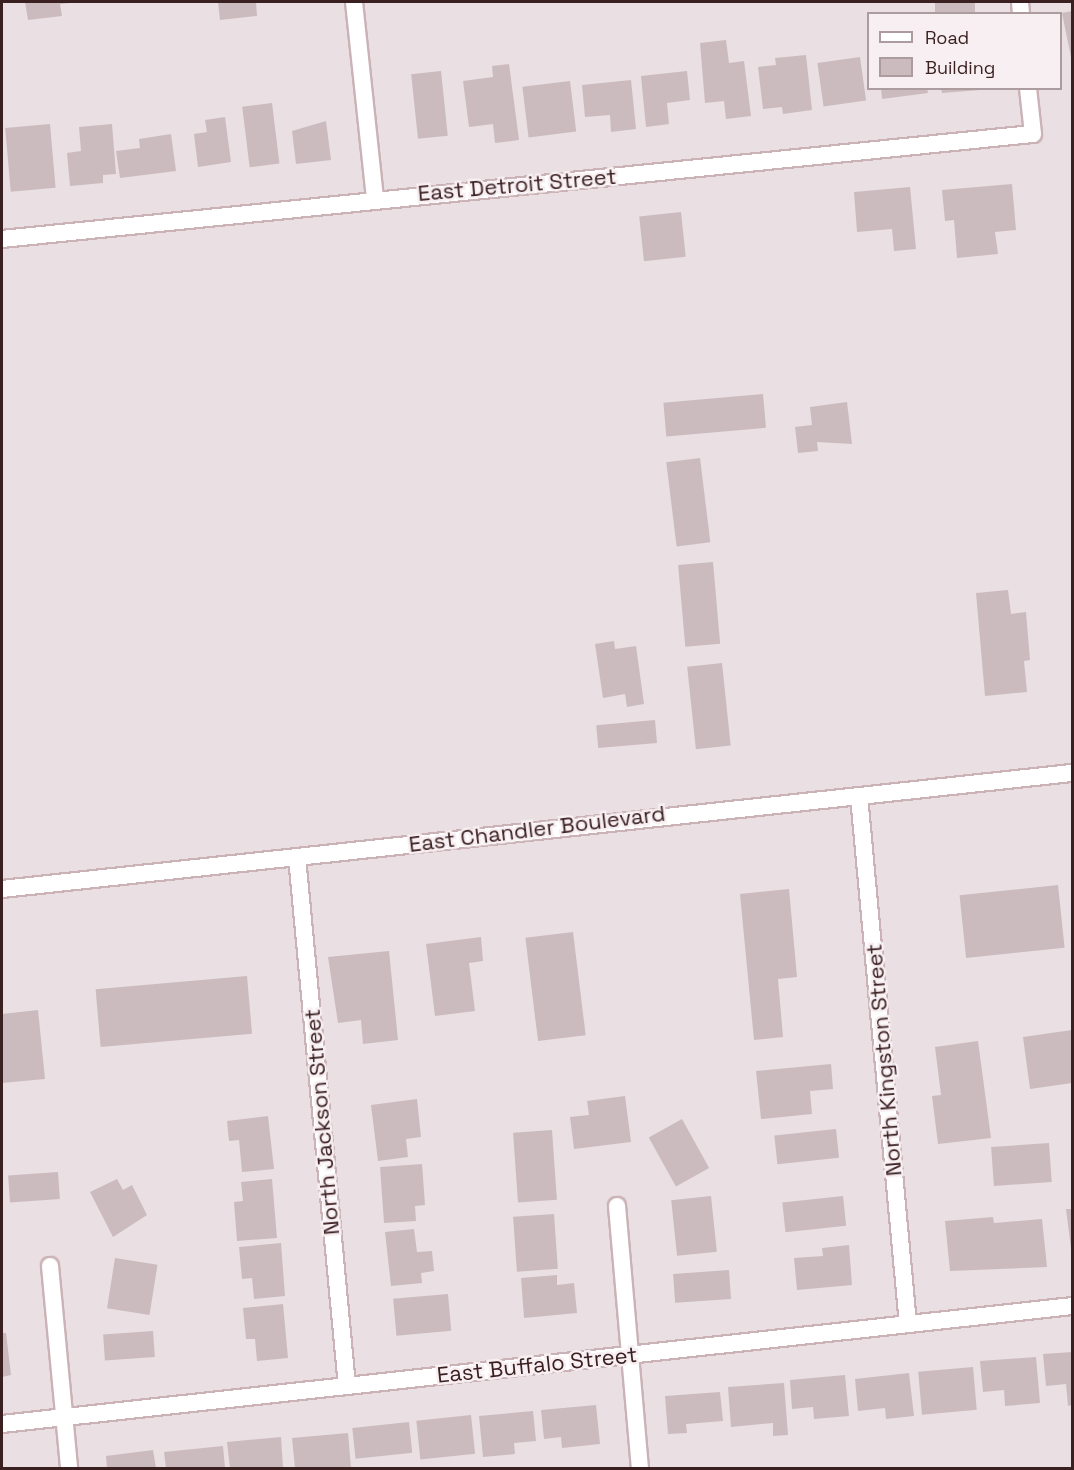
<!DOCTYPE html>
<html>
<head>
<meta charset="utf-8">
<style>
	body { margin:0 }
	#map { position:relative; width:1074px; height:1470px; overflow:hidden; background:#eadfe2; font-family:"Space Grotesk",sans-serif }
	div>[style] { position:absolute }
	.building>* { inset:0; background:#cbbbbf; transform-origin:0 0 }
	.roads { filter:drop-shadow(2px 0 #cab2b6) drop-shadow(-2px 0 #cab2b6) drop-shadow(0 2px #cab2b6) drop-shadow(0 -2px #cab2b6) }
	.minor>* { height:16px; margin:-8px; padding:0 8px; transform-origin:8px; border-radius:8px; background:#fff }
	.secondary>* { height:16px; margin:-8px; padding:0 8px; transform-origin:8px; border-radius:8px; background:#fff }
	span { translate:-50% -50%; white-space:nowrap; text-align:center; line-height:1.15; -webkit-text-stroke:5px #f7eff2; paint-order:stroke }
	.street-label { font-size:22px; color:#3b2022 }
	.frame { position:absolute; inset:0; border:3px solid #3b2022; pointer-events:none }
	.legend { position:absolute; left:867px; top:12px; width:195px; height:78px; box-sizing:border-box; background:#f7eff2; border:2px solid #ac9c9f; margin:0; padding:8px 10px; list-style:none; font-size:18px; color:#3b2022 }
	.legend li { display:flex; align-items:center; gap:12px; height:30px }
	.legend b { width:30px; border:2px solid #ac9c9f }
</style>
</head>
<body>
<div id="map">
	<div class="building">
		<div style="clip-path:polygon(25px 2px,70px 2px,70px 3px,60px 4px,62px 16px,28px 20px)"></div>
		<div style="clip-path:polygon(218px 2px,256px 2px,257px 16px,220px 20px)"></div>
		<div style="left:935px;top:2px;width:40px;height:12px"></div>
		<div style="clip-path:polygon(1072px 11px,1072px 57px,1071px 57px,1062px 13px)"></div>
		<div style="clip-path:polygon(726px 40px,729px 63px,744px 61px,751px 116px,726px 119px,724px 101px,705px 103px,700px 43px)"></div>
		<div style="clip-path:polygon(806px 55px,812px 110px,783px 114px,782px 107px,763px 109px,758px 67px,776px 65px,775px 58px)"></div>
		<div style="left:860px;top:57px;width:44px;height:43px;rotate:82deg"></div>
		<div style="clip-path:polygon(509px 64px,519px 140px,495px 143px,493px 124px,469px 127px,463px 81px,493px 77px,492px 66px)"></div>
		<div style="left:441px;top:71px;width:65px;height:30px;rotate:84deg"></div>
		<div style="clip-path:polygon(687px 71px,690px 100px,667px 103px,669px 124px,646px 127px,641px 76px)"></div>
		<div style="clip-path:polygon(631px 80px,636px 129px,611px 132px,610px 115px,585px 117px,582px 85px)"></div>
		<div style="left:570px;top:81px;width:51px;height:48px;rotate:83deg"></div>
		<div style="clip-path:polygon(881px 88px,927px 88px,928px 93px,882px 99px)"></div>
		<div style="clip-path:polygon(941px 88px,980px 88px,980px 90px,942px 93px)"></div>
		<div style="left:272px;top:103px;width:61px;height:30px;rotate:83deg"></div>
		<div style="clip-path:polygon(225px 117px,231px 162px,198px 167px,194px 134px,207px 132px,205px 120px)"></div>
		<div style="clip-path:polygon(326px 121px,331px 160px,296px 164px,292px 131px)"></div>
		<div style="left:50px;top:124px;width:64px;height:45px;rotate:85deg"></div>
		<div style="clip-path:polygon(112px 124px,116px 174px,103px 175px,103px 183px,70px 186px,67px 153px,81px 151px,79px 127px)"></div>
		<div style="clip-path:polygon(171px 134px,176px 171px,120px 178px,116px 151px,140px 148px,139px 139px)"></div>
		<div style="clip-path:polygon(1012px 184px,1016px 230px,995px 232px,998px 254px,957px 258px,954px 220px,945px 221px,942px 190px)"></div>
		<div style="clip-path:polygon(910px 187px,916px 249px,894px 251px,892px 229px,857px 232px,854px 192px)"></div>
		<div style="left:681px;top:212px;width:45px;height:42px;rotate:84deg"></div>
		<div style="left:763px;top:394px;width:34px;height:100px;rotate:85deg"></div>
		<div style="clip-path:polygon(847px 402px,852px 444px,817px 442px,818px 451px,798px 453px,795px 427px,812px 425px,810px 407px)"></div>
		<div style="left:700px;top:458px;width:85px;height:34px;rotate:83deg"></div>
		<div style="left:713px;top:562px;width:82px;height:35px;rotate:85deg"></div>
		<div style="clip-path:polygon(1008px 590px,1011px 614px,1026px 612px,1030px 660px,1024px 661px,1027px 692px,985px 696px,976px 593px)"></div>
		<div style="clip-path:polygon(614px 641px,615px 649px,636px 646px,644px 704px,627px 707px,625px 694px,603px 698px,595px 644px)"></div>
		<div style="left:722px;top:663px;width:83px;height:35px;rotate:84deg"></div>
		<div style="left:655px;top:720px;width:23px;height:59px;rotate:85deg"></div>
		<div style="left:1058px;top:885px;width:63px;height:99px;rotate:84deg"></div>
		<div style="clip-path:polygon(789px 889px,797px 977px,778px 979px,783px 1037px,754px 1040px,740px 894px)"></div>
		<div style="left:573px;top:932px;width:104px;height:48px;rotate:83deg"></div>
		<div style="clip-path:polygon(481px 937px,483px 961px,469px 963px,475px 1011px,435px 1016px,426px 944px)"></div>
		<div style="clip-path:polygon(389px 951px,398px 1040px,363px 1044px,361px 1020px,338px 1023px,328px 957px)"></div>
		<div style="left:247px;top:976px;width:58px;height:152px;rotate:85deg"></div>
		<div style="clip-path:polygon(38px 1010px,45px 1079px,2px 1083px,2px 1014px)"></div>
		<div style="clip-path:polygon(1072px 1030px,1072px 1083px,1030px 1089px,1023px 1037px)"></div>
		<div style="clip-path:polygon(978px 1041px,991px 1138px,938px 1144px,932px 1096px,941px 1095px,935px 1047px)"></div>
		<div style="clip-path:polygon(831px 1064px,833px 1089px,810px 1091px,812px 1114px,761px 1119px,756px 1071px)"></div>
		<div style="clip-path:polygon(625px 1096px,631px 1142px,574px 1149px,570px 1117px,589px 1115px,587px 1101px)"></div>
		<div style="clip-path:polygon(417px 1099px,421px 1137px,406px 1139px,408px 1157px,378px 1161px,371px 1105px)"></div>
		<div style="clip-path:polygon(268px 1116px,274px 1169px,242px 1172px,239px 1140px,229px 1141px,227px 1121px)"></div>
		<div style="left:682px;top:1119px;width:56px;height:38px;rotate:61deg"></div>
		<div style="left:836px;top:1129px;width:29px;height:62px;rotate:84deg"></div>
		<div style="left:552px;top:1130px;width:70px;height:39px;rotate:86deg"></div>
		<div style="left:1049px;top:1143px;width:39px;height:58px;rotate:86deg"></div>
		<div style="clip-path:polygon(422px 1164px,425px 1205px,415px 1206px,416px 1221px,384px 1223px,380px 1167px)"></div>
		<div style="left:58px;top:1172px;width:27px;height:50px;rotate:86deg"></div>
		<div style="clip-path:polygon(117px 1179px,123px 1190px,132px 1185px,147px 1215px,113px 1237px,90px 1192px)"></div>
		<div style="clip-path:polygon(272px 1179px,277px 1238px,237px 1241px,234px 1202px,243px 1201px,241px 1182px)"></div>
		<div style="left:711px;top:1196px;width:56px;height:40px;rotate:84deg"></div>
		<div style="left:843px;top:1196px;width:30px;height:61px;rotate:84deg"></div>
		<div style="clip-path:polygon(1066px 1209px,1072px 1209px,1072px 1249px,1071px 1249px)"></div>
		<div style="left:554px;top:1214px;width:55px;height:41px;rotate:86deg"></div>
		<div style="clip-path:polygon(993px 1217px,994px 1223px,1042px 1219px,1047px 1267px,950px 1271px,945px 1221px)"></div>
		<div style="clip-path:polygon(414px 1229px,417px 1252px,432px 1251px,434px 1271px,421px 1273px,422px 1283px,391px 1286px,385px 1232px)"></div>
		<div style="clip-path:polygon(281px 1243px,285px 1296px,254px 1299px,252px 1278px,242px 1279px,239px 1247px)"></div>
		<div style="clip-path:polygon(849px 1245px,852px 1285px,797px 1290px,794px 1258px,823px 1256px,822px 1248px)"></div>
		<div style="left:115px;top:1258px;width:43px;height:51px;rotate:9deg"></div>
		<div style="left:729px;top:1270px;width:29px;height:56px;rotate:86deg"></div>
		<div style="clip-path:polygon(557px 1275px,557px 1285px,574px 1283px,577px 1313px,524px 1318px,521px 1278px)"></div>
		<div style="left:448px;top:1294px;width:37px;height:55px;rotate:85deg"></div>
		<div style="clip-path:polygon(283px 1304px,288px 1358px,257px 1361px,255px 1339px,246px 1339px,243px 1308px)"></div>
		<div style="left:153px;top:1331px;width:26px;height:50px;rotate:86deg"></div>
		<div style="clip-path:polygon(2px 1333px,6px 1333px,11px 1375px,2px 1377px)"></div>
		<div style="clip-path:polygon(1072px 1352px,1072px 1405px,1068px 1406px,1066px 1384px,1046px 1386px,1043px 1354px)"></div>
		<div style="clip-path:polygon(1036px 1357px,1040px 1403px,1005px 1406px,1004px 1390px,983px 1392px,980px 1361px)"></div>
		<div style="left:973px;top:1367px;width:43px;height:55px;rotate:85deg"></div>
		<div style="clip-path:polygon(909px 1373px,914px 1416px,886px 1419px,885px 1408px,858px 1411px,855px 1379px)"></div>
		<div style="clip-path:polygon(845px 1375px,849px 1416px,814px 1419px,813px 1407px,792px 1409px,790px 1380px)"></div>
		<div style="clip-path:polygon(784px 1383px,788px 1435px,773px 1436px,773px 1423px,731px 1427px,728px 1387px)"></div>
		<div style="clip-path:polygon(720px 1392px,723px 1421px,686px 1424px,687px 1433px,668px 1434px,665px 1396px)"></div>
		<div style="clip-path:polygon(596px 1405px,600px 1444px,562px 1448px,561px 1437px,544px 1439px,541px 1410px)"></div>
		<div style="clip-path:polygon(533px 1411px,536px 1441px,514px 1443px,515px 1454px,483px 1457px,479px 1416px)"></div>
		<div style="left:471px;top:1415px;width:39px;height:55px;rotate:84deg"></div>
		<div style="left:409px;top:1422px;width:31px;height:57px;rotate:84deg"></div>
		<div style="clip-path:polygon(348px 1433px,351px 1468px,295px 1468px,292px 1438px)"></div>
		<div style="clip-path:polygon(281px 1437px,283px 1468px,230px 1468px,227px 1442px)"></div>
		<div style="clip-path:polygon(223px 1446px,225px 1468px,166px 1468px,164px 1452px)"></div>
		<div style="clip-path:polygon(153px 1450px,156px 1468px,107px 1468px,106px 1456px)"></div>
	</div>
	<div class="roads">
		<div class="minor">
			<div style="left:354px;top:2px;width:198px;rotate:83.9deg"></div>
			<div style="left:1020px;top:2px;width:12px;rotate:85deg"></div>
			<div style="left:2px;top:239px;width:1036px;rotate:-5.82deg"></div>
			<div style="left:1033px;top:134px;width:46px;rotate:-96.2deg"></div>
			<div style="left:859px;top:796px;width:530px;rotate:84.7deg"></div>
			<div style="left:297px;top:857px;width:531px;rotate:84.6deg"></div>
			<div style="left:617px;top:1206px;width:263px;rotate:85deg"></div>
			<div style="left:50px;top:1266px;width:203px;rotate:84.6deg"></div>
			<div style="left:2px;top:1424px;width:1076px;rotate:-6.29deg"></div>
		</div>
		<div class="secondary">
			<div style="left:2px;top:889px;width:1076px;rotate:-6.19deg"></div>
		</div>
	</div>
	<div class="street-label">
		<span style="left:517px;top:185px;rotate:-5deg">East Detroit Street</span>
		<span style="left:537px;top:829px;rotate:-7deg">East Chandler Boulevard</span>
		<span style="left:884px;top:1060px;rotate:-95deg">North Kingston Street</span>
		<span style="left:322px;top:1122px;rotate:-95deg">North Jackson Street</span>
		<span style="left:537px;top:1365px;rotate:-6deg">East Buffalo Street</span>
	</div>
	<div class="frame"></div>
	<ul class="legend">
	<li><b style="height:8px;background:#fff"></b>Road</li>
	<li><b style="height:16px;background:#cbbbbf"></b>Building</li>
	</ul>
</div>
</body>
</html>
